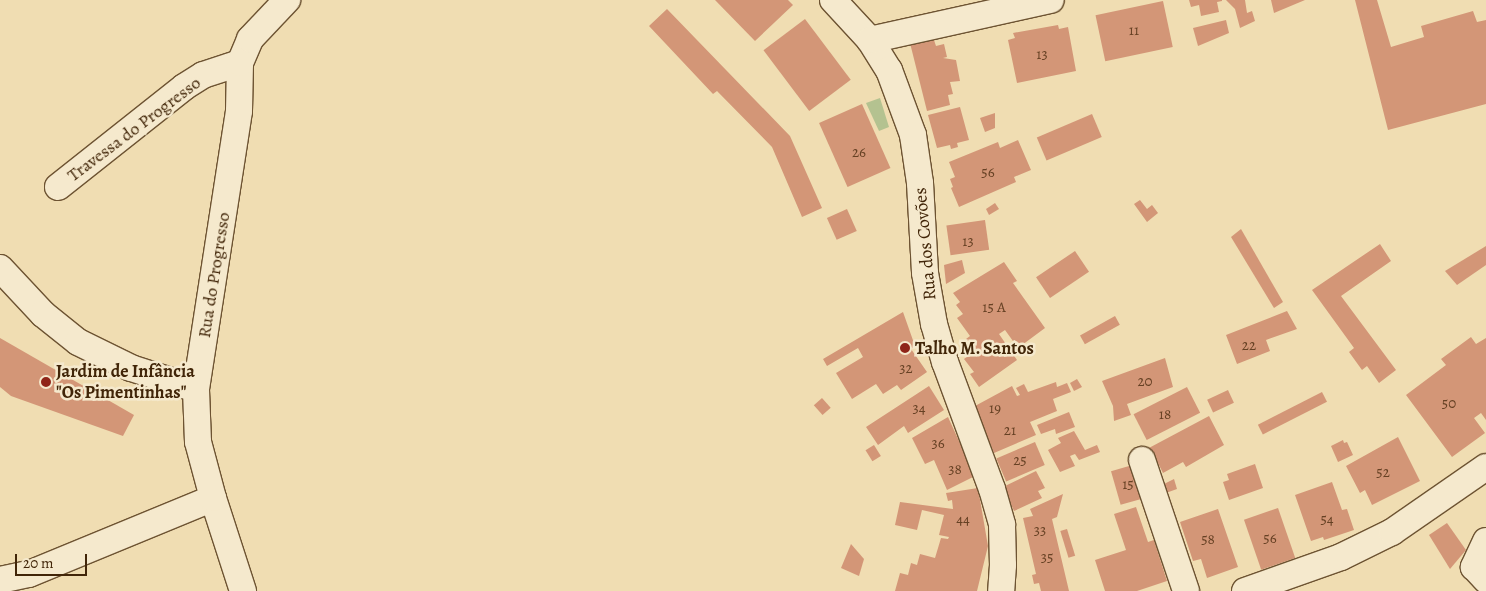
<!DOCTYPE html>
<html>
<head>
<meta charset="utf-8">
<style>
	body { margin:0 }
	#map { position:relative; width:1486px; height:591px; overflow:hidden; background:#f0ddb2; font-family:Alegreya,serif }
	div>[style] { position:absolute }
	.green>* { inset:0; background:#b4c290 }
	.building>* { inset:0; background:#d39677; transform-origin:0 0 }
	.roads { filter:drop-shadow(1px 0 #6d5332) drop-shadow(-1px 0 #6d5332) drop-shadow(0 1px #6d5332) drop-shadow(0 -1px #6d5332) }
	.minor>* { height:26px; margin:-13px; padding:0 13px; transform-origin:13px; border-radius:13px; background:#f5e9cd }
	.dots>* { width:14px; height:14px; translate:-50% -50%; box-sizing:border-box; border:2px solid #f5e9cd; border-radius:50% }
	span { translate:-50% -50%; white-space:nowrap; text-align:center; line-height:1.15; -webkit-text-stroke:5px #f5e9cd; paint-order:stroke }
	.number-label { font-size:15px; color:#664124 }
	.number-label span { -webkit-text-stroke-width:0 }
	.street-label { font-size:18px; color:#412508 }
	.poi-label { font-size:18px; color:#412508; font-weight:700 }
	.left { translate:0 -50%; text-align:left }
	.scale { position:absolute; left:15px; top:554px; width:72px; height:22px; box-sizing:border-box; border:2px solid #412508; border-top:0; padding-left:6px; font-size:15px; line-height:18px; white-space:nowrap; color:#412508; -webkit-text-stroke:4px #f5e9cd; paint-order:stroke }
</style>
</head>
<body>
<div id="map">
	<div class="green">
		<div style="clip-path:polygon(880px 98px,889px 127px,879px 131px,866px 103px)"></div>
	</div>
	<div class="building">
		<div style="clip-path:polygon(715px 0,788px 0,793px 5px,755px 41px)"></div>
		<div style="clip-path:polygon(1189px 0,1222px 0,1222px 1px,1217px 2px,1219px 12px,1201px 16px,1199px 5px,1191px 7px)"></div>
		<div style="clip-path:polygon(1226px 0,1245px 0,1247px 13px,1252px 11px,1255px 21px,1240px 28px,1235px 9px)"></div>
		<div style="clip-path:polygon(1271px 0,1305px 0,1274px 13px)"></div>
		<div style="clip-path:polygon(1355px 0,1377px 0,1391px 47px,1424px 37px,1421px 26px,1473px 11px,1477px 22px,1486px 20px,1486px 104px,1388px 130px)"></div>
		<div style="left:1163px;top:1px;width:47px;height:69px;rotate:78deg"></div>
		<div style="clip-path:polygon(667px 9px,790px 136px,822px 208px,802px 217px,772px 147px,717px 91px,713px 94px,649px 26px)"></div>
		<div style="left:805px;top:19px;width:76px;height:52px;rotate:53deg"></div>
		<div style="clip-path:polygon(1226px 20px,1229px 33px,1198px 46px,1193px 28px)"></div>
		<div style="clip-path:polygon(1058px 25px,1059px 29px,1068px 27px,1076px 71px,1017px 83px,1008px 40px,1015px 38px,1013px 33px)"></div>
		<div style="clip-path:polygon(933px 37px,936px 46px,944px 44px,947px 57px,943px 58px,956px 60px,960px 81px,950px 82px,953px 94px,948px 95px,950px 105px,927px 111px,910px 43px)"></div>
		<div style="left:862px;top:104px;width:70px;height:47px;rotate:66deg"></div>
		<div style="clip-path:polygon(960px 107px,969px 140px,957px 143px,958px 147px,951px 149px,950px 145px,937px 148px,928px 115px)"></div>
		<div style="clip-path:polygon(995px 113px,995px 128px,985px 132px,980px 118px)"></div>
		<div style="left:1092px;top:114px;width:25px;height:60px;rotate:67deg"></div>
		<div style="clip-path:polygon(1018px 140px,1031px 170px,1014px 177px,1016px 182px,959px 207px,951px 188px,953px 187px,950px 179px,955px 177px,949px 162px,998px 142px,1000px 148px)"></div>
		<div style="clip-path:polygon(1140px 200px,1147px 209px,1152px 205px,1158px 213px,1147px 222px,1134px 204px)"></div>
		<div style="clip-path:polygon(995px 203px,999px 209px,989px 215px,986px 209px)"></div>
		<div style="left:847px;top:209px;width:24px;height:22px;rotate:66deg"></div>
		<div style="left:985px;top:220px;width:30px;height:39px;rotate:82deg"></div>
		<div style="clip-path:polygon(1241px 229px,1283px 302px,1274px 308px,1231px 237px)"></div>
		<div style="clip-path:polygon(1380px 244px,1391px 261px,1341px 296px,1396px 370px,1379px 383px,1367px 366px,1362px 370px,1349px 352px,1354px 348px,1312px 290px)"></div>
		<div style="clip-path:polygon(1486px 246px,1486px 265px,1457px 285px,1445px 271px)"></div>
		<div style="left:1075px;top:251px;width:25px;height:47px;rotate:56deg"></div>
		<div style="clip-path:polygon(962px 260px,965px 273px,946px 284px,944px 265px)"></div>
		<div style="clip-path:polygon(1004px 262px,1017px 281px,1013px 283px,1045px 328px,1018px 348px,1005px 330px,999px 334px,1017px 360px,979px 387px,970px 374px,974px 372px,964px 359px,974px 351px,966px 339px,970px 336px,957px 318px,963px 314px,956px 305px,960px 302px,953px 293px)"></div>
		<div style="clip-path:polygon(1287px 311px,1297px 329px,1266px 340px,1270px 351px,1237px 364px,1226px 335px)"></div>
		<div style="clip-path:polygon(903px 312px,915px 346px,911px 349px,927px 372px,901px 390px,897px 385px,883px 394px,876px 384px,852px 399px,836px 373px,863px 357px,858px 348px,827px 366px,823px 359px)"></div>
		<div style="left:1115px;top:316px;width:10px;height:40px;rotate:61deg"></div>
		<div style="clip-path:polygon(1471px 337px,1476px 344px,1486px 338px,1486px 420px,1481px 413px,1474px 418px,1485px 433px,1452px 457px,1406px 395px,1446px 365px,1441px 359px)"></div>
		<div style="clip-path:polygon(0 338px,134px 415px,123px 436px,11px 396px,0 387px)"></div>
		<div style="clip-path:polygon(1165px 358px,1173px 387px,1127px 404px,1131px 415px,1114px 421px,1113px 406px,1102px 381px)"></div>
		<div style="clip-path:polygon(1077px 379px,1082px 387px,1074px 391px,1070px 383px)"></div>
		<div style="clip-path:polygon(1056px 382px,1057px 387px,1067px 383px,1071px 392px,1053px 399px,1057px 411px,1030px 422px,1036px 435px,994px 453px,975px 406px,1012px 386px,1017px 396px,1020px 395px,1016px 388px,1024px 384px,1028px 392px)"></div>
		<div style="clip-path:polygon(929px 386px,944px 410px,908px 433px,904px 426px,878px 445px,866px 427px)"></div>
		<div style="left:1187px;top:387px;width:29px;height:60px;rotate:63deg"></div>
		<div style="left:1228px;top:390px;width:14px;height:23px;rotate:65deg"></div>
		<div style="left:1322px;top:392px;width:11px;height:72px;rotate:63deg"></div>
		<div style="left:822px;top:398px;width:13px;height:11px;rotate:48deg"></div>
		<div style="clip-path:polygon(1069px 412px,1075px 427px,1056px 434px,1055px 429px,1041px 434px,1037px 425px)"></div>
		<div style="clip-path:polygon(1209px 416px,1224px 445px,1186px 467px,1183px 462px,1163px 473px,1157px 461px,1154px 463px,1147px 449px)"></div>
		<div style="clip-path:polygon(948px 417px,975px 476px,947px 490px,934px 460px,925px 464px,912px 438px)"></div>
		<div style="clip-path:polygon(1074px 431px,1085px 450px,1097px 445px,1100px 452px,1079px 460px,1075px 454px,1070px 456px,1075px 466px,1060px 472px,1048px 450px,1061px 443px,1058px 438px)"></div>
		<div style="clip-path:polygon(1398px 437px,1420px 481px,1372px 505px,1365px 490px,1360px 493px,1346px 466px)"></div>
		<div style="clip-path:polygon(1343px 440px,1344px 443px,1347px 442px,1353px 455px,1338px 462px,1331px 446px)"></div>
		<div style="left:1035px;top:442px;width:25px;height:42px;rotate:67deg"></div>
		<div style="left:874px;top:445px;width:13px;height:10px;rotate:58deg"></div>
		<div style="left:1136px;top:464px;width:35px;height:26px;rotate:74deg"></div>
		<div style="clip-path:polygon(1255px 464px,1263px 488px,1229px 500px,1223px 482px,1229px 480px,1227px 474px)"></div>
		<div style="clip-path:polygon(1036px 471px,1045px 488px,1038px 491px,1042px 498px,1014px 511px,1003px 487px)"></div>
		<div style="clip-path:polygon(1174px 479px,1177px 489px,1163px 494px,1160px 486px)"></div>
		<div style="clip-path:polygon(1332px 482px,1342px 510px,1347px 509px,1354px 530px,1324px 540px,1323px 537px,1311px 541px,1295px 495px)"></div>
		<div style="clip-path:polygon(978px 488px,988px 546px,977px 591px,895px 591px,900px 573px,908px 575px,911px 563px,917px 565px,920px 554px,935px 558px,941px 538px,948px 539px,949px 537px,939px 535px,944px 515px,922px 510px,917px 530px,895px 525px,900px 502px,953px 509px,952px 500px,948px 501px,946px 493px)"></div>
		<div style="clip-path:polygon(1063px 494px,1057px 517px,1052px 519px,1069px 591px,1041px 591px,1039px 583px,1034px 584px,1032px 575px,1036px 574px,1023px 518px,1033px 516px,1030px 509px)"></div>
		<div style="clip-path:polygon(1136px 507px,1148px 542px,1154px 540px,1167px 581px,1137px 591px,1105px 591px,1095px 560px,1126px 550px,1114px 514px)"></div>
		<div style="left:1278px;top:508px;width:53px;height:36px;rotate:71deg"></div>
		<div style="clip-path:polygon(1218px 509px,1238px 567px,1207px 578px,1201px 559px,1193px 561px,1180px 522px)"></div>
		<div style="clip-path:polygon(1447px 523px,1466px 550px,1450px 569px,1429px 535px)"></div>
		<div style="left:1067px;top:529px;width:28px;height:7px;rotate:73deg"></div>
		<div style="clip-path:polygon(851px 544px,864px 559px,859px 576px,841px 568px)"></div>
	</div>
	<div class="roads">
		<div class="minor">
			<div style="left:833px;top:0;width:54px;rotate:47.2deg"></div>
			<div style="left:870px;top:40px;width:36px;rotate:58deg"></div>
			<div style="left:889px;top:70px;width:69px;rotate:69.7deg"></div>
			<div style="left:913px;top:135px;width:49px;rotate:81.7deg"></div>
			<div style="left:920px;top:183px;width:90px;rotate:86.8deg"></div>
			<div style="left:925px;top:273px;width:52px;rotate:80deg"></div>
			<div style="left:934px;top:324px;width:40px;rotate:74deg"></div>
			<div style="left:945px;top:362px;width:135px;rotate:69.7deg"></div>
			<div style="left:992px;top:489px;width:37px;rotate:74deg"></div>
			<div style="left:1002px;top:525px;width:40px;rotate:88.6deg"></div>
			<div style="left:1003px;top:565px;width:26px;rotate:94deg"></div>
			<div style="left:870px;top:40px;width:185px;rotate:-12.5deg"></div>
			<div style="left:58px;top:187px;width:161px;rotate:-38.4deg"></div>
			<div style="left:184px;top:87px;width:22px;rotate:-32deg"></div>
			<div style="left:203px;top:75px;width:39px;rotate:-18deg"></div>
			<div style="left:0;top:268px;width:63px;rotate:46.9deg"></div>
			<div style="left:43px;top:314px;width:45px;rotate:38.7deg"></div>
			<div style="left:78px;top:342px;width:59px;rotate:26.1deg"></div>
			<div style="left:131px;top:368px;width:68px;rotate:17.9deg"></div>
			<div style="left:1142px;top:460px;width:138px;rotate:71.4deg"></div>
			<div style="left:1486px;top:541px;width:29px;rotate:115deg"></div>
			<div style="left:1474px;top:567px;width:18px;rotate:47deg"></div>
			<div style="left:0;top:580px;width:30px;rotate:-12deg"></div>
			<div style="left:29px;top:574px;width:199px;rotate:-22.4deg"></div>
			<div style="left:243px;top:591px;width:98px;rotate:-107.9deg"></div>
			<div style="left:213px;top:498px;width:58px;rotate:-105deg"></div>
			<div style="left:198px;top:442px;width:53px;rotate:-92.2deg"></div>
			<div style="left:196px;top:389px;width:281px;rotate:-81.2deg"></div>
			<div style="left:239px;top:111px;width:48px;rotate:-88.8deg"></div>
			<div style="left:240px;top:63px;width:26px;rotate:-67deg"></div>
			<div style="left:250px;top:39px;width:54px;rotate:-46.5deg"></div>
			<div style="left:1245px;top:591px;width:102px;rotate:-19.5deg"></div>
			<div style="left:1341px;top:557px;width:57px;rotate:-26.1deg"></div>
			<div style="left:1392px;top:532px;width:114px;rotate:-34.7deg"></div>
		</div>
	</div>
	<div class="dots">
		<div style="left:905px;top:348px;background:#8f2418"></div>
		<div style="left:46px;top:382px;background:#8f2418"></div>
	</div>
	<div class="number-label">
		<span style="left:1134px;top:31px">11</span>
		<span style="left:1042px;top:55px">13</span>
		<span style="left:859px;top:153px">26</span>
		<span style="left:988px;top:173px">56</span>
		<span style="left:968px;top:242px">13</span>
		<span style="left:994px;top:308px">15 A</span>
		<span style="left:1249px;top:346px">22</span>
		<span style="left:906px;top:369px">32</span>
		<span style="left:1145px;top:382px">20</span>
		<span style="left:1449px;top:404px">50</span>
		<span style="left:919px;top:409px">34</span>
		<span style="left:995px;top:409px">19</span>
		<span style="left:1165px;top:415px">18</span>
		<span style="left:1010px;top:431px">21</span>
		<span style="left:938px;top:444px">36</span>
		<span style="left:1020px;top:461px">25</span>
		<span style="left:955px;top:470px">38</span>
		<span style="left:1383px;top:473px">52</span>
		<span style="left:1128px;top:485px">15</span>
		<span style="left:963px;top:520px">44</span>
		<span style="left:1327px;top:520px">54</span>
		<span style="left:1040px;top:531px">33</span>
		<span style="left:1270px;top:539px">56</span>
		<span style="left:1208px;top:540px">58</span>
		<span style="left:1047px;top:558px">35</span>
	</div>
	<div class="street-label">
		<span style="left:134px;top:129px;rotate:-37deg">Travessa do Progresso</span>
		<span style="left:925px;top:244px;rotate:-95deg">Rua dos Covões</span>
		<span style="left:214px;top:275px;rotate:-81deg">Rua do Progresso</span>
	</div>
	<div class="poi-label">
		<span class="left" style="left:915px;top:348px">Talho M. Santos</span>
		<span class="left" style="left:56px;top:382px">Jardim de Infância<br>"Os Pimentinhas"</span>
	</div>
	<div class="scale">20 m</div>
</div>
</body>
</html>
